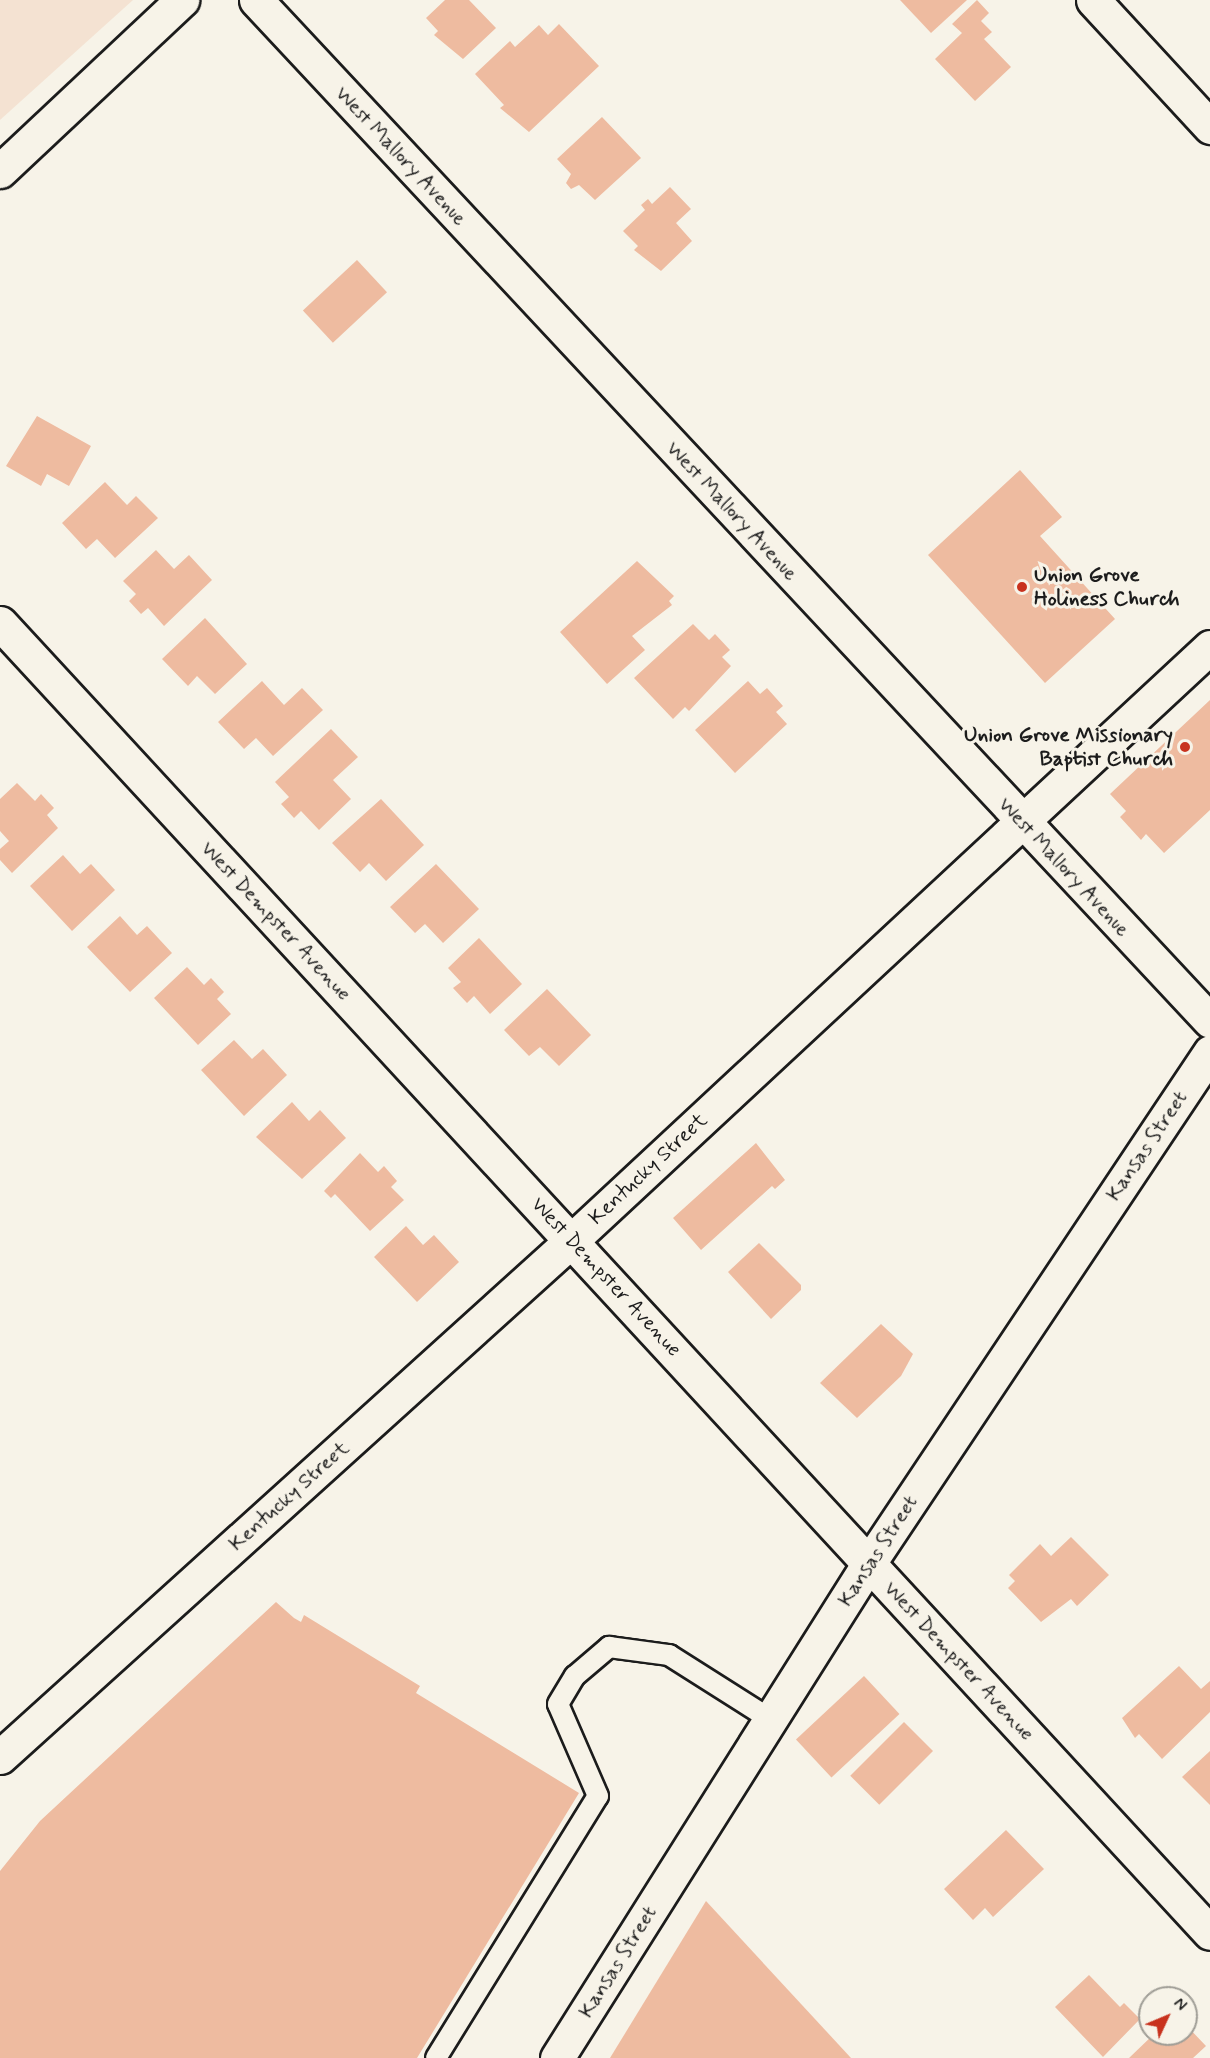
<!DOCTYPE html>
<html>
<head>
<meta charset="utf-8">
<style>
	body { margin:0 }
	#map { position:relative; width:1210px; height:2058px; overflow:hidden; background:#f7f3e8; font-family:Mynerve,sans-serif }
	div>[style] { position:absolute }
	.built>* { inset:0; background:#f4e2d2 }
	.building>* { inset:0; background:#eebba0; transform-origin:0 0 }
	.roads { filter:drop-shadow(2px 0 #1c1c1c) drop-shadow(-2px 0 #1c1c1c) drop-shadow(0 2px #1c1c1c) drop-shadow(0 -2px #1c1c1c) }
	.service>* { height:20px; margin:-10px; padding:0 10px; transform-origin:10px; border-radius:10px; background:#f7f3e8 }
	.minor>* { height:33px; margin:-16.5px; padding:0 16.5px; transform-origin:16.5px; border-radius:16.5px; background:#f7f3e8 }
	.tertiary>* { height:33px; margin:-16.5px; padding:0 16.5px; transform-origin:16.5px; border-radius:16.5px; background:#f7f3e8 }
	.secondary>* { height:33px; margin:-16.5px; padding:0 16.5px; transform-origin:16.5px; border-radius:16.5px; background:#f7f3e8 }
	.dots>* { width:16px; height:16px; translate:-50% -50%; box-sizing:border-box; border:3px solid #f7f3e8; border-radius:50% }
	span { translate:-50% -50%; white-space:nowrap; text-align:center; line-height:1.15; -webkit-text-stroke:6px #f7f3e8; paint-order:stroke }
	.street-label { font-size:21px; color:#1c1c1c }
	.poi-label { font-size:21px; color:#1c1c1c; font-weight:700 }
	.left { translate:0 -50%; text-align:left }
	.right { translate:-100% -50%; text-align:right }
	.north { position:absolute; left:1138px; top:1986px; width:60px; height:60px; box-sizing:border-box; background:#f7f3e8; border:2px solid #9f9d96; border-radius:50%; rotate:46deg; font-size:16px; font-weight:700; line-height:24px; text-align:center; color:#1c1c1c }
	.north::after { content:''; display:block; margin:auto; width:21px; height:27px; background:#c8321e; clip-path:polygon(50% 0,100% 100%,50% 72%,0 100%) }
</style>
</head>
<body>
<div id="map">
	<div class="built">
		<div style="clip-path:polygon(0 0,133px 0,0 120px)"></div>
	</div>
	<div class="building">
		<div style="clip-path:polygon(445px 0,469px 0,496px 28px,463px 59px,434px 35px,438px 31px,426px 18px)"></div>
		<div style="clip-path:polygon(900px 0,967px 0,931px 33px)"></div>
		<div style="clip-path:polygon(977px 0,989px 13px,981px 21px,992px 32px,984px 39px,1011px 67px,975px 101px,935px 59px,962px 33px,952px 24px)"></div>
		<div style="clip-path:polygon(559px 24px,599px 66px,529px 132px,500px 108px,504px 105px,475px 74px,510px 41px,515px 47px,539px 25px,548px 35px)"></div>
		<div style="clip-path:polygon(602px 117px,641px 158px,595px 200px,579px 185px,571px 189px,566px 183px,571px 174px,557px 159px)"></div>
		<div style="clip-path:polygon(670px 187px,691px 209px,676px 223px,692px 241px,661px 271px,634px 250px,638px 246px,623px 231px,645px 210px,641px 205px,648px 199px,652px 204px)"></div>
		<div style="left:357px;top:260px;width:44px;height:74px;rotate:47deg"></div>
		<div style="clip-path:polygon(37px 416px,91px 446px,69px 486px,47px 474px,41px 486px,6px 466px)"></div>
		<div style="clip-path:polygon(1020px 470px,1062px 517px,1040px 536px,1115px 619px,1045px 683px,928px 555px)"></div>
		<div style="clip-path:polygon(105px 482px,127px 505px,136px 496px,158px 518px,115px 558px,97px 539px,86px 549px,62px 523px)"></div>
		<div style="clip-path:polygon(156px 550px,174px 569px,189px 555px,212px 580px,164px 626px,148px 608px,141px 614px,129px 601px,136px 594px,123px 581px)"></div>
		<div style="clip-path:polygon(637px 561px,674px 596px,669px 601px,672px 605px,632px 636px,645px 650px,607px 684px,560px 632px)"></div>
		<div style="clip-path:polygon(205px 618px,247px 664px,215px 694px,197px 676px,188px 686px,162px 659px)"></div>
		<div style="clip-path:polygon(693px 624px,709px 640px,715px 634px,730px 650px,722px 657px,731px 666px,689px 711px,685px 707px,673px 719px,634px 678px)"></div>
		<div style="clip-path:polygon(262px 681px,284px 705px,302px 688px,323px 710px,273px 756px,256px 738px,244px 749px,218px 722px)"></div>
		<div style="clip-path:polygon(748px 681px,760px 694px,767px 688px,783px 706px,776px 712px,787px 724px,735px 773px,695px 730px)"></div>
		<div style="clip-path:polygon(1210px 700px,1210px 810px,1164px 853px,1146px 834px,1141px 840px,1120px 817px,1126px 811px,1110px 794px)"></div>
		<div style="clip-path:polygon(331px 729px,358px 757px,333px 780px,351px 799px,319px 830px,301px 811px,294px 818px,281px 804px,289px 797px,275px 782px)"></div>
		<div style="clip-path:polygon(17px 783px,35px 801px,41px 794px,54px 808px,47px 815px,58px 828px,12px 873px,0 860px,0 849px,9px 841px,0 831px,0 799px)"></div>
		<div style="clip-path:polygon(381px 799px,424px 845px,386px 881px,369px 863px,360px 872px,332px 843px)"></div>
		<div style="clip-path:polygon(63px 855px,80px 874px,91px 864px,115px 890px,72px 931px,30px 886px)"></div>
		<div style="clip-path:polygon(436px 864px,479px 909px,443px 943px,425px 924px,415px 933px,390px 907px)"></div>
		<div style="clip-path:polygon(120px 916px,137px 935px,147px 926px,172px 953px,130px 992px,87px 947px)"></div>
		<div style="clip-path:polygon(479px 938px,522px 984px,490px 1014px,474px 996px,467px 1003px,453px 988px,461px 982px,448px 968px)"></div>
		<div style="clip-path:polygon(187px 967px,204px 985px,211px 978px,224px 992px,217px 999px,231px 1014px,198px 1045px,154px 998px)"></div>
		<div style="clip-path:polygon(547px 989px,591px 1035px,559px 1066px,540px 1047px,529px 1056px,504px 1030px)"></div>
		<div style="clip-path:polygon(234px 1040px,252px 1059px,263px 1049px,287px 1075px,244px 1116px,201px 1070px)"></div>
		<div style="clip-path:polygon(292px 1102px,309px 1121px,320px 1110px,346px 1138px,302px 1179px,256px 1137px)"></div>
		<div style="clip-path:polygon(756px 1143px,785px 1180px,775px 1189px,772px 1186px,701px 1250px,673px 1218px)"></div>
		<div style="clip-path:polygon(360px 1153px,378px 1172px,384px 1166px,397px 1181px,391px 1187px,404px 1200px,370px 1231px,335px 1194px,331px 1198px,324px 1191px)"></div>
		<div style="clip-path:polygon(406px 1226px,423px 1245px,434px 1235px,459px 1262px,417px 1302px,374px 1257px)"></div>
		<div style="clip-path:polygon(759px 1243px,801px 1285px,801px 1290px,771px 1319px,728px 1272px)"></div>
		<div style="clip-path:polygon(881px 1324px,913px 1354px,901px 1376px,857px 1418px,820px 1383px)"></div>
		<div style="clip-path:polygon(1071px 1537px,1109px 1575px,1077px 1606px,1071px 1599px,1041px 1622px,1008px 1588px,1015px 1581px,1009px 1575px,1040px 1544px,1051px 1556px)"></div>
		<div style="clip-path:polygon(276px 1602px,294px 1618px,301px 1622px,304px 1615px,420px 1686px,416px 1693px,579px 1793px,417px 2058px,0 2058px,0 1871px,40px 1821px)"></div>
		<div style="clip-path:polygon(1179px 1666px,1201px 1689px,1210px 1681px,1210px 1712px,1162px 1759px,1139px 1734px,1135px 1738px,1122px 1718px)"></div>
		<div style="left:864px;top:1676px;width:52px;height:93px;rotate:47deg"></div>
		<div style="left:904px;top:1722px;width:41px;height:76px;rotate:45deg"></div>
		<div style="clip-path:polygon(1210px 1751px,1210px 1805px,1182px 1777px)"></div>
		<div style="clip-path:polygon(1006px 1830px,1044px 1869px,993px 1917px,985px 1908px,973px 1920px,944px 1889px)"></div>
		<div style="clip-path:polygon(706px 1901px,851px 2058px,610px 2058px)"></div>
		<div style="clip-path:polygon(1089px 1975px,1120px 2007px,1124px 2003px,1140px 2019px,1103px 2057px,1055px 2007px)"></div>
		<div style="clip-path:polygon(1186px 2025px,1206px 2046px,1193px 2058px,1129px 2058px,1154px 2034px,1186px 2034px)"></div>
	</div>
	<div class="roads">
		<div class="service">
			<div style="left:436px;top:2058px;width:308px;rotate:-58.3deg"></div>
			<div style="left:598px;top:1796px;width:100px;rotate:-113.5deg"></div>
			<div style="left:558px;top:1704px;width:33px;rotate:-59deg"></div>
			<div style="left:575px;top:1676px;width:45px;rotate:-40.5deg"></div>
			<div style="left:609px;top:1647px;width:61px;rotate:7.6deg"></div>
			<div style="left:669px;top:1655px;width:120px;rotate:32.4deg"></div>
		</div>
		<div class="minor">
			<div style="left:1093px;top:0;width:173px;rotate:47.3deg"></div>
			<div style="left:0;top:171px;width:250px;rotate:-43.2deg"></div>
			<div style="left:0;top:623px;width:1783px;rotate:47.27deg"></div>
			<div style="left:0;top:1757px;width:771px;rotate:-42.11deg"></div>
			<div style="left:572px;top:1240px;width:871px;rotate:-42.91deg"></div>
		</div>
		<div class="tertiary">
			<div style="left:557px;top:2058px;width:585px;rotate:-57.78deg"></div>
			<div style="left:869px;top:1563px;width:614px;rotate:-56.28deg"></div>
		</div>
		<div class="secondary">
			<div style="left:256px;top:0;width:1397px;rotate:46.94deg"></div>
		</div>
	</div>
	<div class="dots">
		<div style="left:1022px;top:587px;background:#c8321e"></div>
		<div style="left:1185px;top:747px;background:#c8321e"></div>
	</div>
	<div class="street-label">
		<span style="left:401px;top:156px;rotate:47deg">West Mallory Avenue</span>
		<span style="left:732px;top:511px;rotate:47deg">West Mallory Avenue</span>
		<span style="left:1064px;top:867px;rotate:47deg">West Mallory Avenue</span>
		<span style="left:276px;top:921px;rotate:47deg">West Dempster Avenue</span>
		<span style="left:1147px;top:1146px;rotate:-56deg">Kansas Street</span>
		<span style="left:648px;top:1169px;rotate:-43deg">Kentucky Street</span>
		<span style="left:606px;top:1277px;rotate:47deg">West Dempster Avenue</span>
		<span style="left:289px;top:1496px;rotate:-42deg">Kentucky Street</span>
		<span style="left:878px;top:1551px;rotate:-57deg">Kansas Street</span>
		<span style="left:959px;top:1661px;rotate:47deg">West Dempster Avenue</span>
		<span style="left:618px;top:1962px;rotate:-58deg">Kansas Street</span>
	</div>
	<div class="poi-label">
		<span class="left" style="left:1034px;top:587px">Union Grove<br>Holiness Church</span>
		<span class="right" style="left:1173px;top:747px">Union Grove Missionary<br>Baptist Church</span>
	</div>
	<div class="north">N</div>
</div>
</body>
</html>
